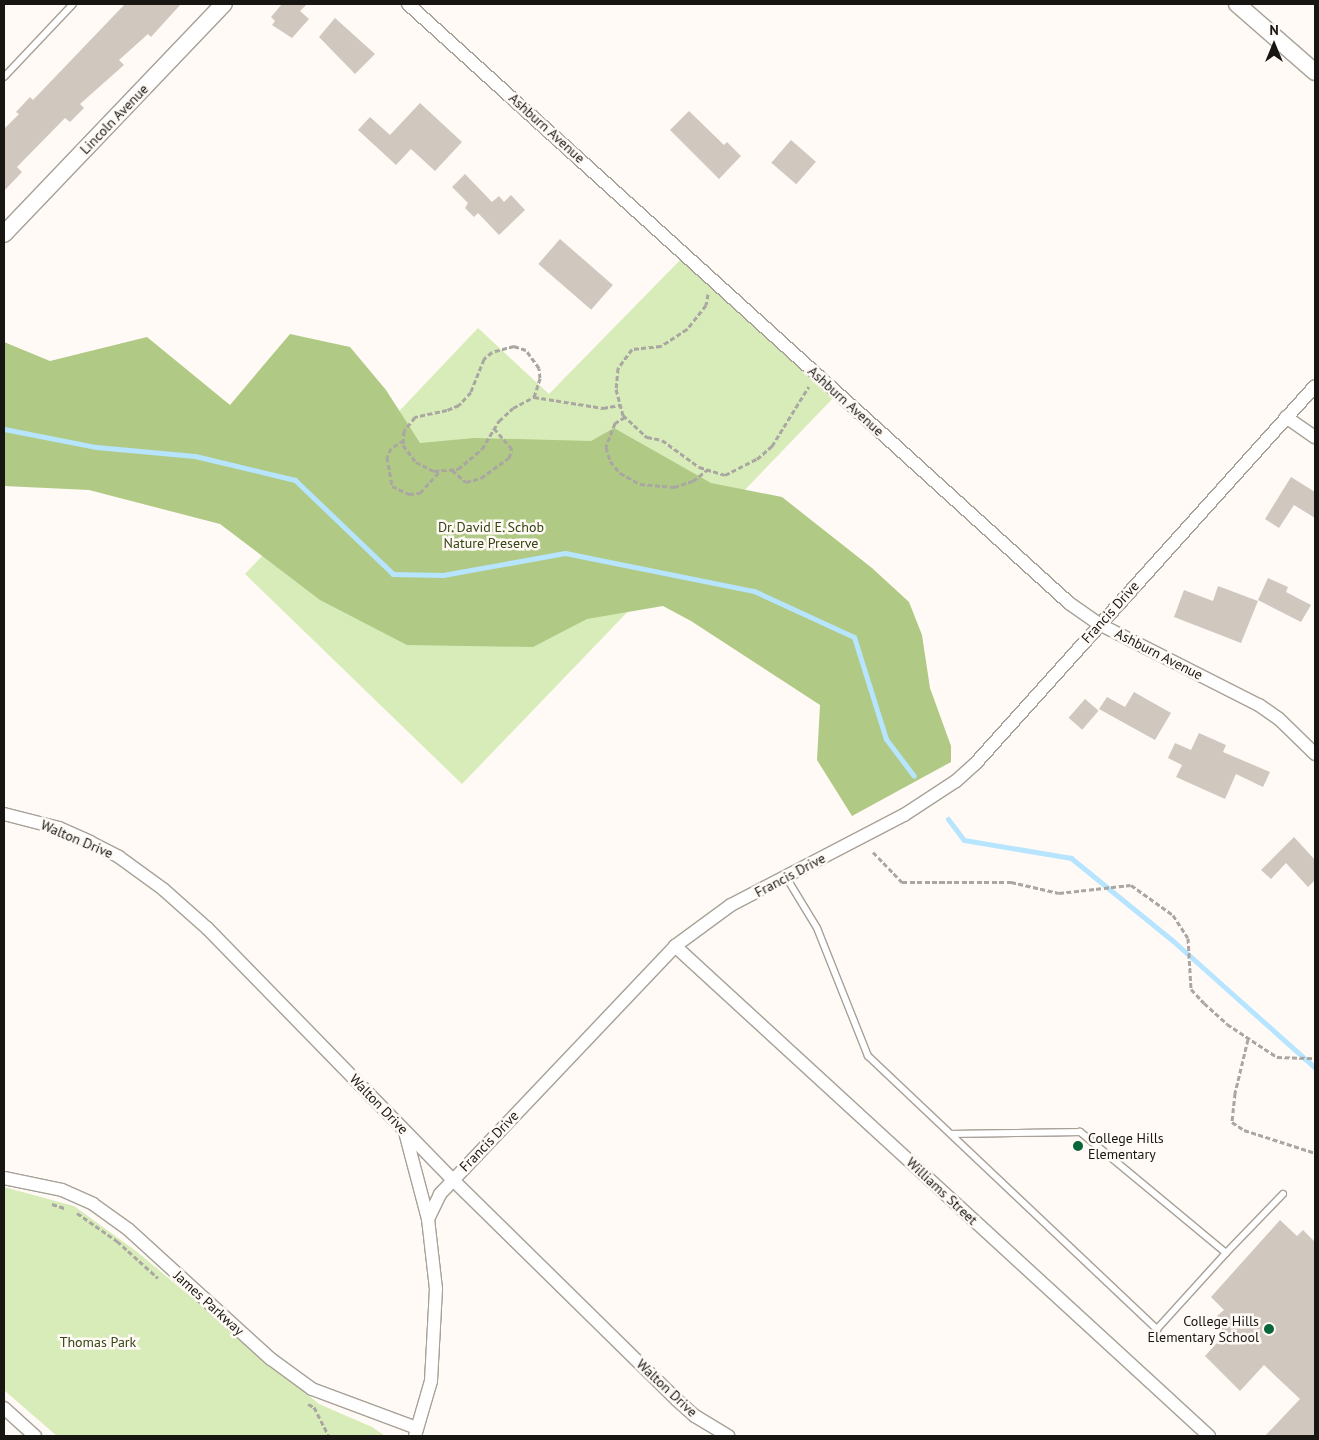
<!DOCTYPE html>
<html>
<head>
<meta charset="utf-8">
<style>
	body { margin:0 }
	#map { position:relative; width:1319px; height:1440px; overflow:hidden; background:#fffaf5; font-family:"PT Sans",sans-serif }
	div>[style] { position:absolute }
	.green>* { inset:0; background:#d7ecb8 }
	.forest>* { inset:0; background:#b0ca85 }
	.stream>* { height:5px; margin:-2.5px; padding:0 2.5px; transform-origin:2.5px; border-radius:2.5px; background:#b7e4fe }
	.building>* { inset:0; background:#d0c7bf; transform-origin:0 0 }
	.path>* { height:3px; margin-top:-1.5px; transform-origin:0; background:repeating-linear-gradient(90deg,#aaa6a2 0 5px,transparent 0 7.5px) }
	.roads { filter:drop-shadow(1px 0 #a7a198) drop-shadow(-1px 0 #a7a198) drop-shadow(0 1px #a7a198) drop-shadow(0 -1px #a7a198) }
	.service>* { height:6px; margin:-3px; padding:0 3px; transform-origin:3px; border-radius:3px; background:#fff }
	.minor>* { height:12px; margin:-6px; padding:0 6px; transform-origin:6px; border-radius:6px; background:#fff }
	.tertiary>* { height:16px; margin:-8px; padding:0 8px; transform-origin:8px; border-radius:8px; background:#fff }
	.dots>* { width:14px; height:14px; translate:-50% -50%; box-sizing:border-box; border:2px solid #fffaf5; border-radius:50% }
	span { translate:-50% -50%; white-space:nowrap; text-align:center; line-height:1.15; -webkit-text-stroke:5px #fffaf5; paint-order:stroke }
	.street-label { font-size:14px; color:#181612 }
	.park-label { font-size:14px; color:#344412 }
	.poi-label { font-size:14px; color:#181612 }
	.left { translate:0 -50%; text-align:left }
	.right { translate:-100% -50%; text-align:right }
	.frame { position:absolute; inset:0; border:5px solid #181612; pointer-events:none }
	.north { position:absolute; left:1249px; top:20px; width:50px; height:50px; -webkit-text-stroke:4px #fffaf5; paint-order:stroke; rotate:0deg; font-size:14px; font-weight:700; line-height:20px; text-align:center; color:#181612 }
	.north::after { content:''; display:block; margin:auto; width:18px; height:22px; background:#181612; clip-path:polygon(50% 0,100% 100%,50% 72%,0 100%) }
</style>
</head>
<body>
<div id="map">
	<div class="green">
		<div style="clip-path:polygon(685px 255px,837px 394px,462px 784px,245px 574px,478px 328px,549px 394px)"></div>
		<div style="clip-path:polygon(4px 1187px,74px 1206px,136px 1251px,319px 1404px,372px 1427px,385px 1436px,57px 1436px,4px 1390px)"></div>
	</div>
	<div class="forest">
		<div style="clip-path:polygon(290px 334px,350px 347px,386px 390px,420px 443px,474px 438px,591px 441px,614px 428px,711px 483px,782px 497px,872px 568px,909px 602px,922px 635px,930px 688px,951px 746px,951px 762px,852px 816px,817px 760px,820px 705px,691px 621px,663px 606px,587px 619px,533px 647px,407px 645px,320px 600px,220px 524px,89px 490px,4px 486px,4px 342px,50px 361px,147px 337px,230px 405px)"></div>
	</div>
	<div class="stream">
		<div style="left:4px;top:429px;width:94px;rotate:11.1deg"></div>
		<div style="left:96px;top:447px;width:99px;rotate:5.2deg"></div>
		<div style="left:195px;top:456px;width:103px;rotate:13.5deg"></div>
		<div style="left:295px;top:480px;width:136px;rotate:43.8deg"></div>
		<div style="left:393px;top:574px;width:50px;rotate:1.1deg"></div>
		<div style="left:443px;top:575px;width:124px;rotate:-10.2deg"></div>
		<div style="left:565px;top:553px;width:193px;rotate:11.4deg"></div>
		<div style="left:754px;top:591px;width:110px;rotate:24.7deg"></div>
		<div style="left:854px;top:637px;width:107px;rotate:72.6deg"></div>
		<div style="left:886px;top:739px;width:46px;rotate:52.9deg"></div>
		<div style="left:948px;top:819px;width:26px;rotate:53deg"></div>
		<div style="left:964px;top:840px;width:109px;rotate:9.5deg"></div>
		<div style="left:1071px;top:858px;width:130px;rotate:39.1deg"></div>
		<div style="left:1172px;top:940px;width:192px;rotate:41.8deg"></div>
	</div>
	<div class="building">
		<div style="clip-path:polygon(125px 4px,181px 4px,151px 37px,148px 34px,119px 60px,124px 65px,80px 104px,84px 108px,70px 122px,65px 118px,17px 167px,22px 172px,4px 191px,4px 129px,19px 114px,16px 112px,30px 97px,33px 100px)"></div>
		<div style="clip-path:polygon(282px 4px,307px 4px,300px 11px,309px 19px,292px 38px,272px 25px,275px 21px,271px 17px)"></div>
		<div style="clip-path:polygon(335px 18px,375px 54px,355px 74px,319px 37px)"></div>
		<div style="clip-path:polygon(420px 103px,462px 142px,435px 171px,411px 149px,396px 165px,358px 130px,370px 117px,390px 135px)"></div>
		<div style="clip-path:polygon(689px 111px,724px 145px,727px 142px,741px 156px,719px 179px,670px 130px)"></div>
		<div style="left:791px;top:140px;width:33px;height:30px;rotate:41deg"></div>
		<div style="clip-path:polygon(465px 174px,492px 202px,499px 196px,504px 202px,511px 195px,525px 210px,499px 235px,478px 213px,474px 217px,465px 208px,468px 203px,452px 187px)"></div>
		<div style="left:560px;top:239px;width:70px;height:33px;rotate:41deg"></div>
		<div style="clip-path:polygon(1291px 477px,1315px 492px,1315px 518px,1294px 505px,1279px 528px,1265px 519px)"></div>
		<div style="clip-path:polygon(1268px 578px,1288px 587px,1286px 592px,1311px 605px,1301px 622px,1258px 600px)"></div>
		<div style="clip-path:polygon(1218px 586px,1258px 601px,1241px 643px,1174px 617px,1184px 590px,1213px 601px)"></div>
		<div style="clip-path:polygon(1134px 692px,1171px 713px,1155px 740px,1099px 709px,1107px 697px,1125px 707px)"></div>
		<div style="left:1085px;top:699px;width:18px;height:25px;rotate:41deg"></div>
		<div style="clip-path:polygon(1199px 733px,1226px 745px,1223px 752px,1270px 772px,1263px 787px,1236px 774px,1225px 799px,1176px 777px,1182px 765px,1168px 758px,1175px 743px,1191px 750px)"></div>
		<div style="clip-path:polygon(1294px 837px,1315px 860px,1315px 880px,1308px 887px,1286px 863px,1271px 879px,1261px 870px)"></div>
		<div style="clip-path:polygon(1280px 1220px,1297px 1236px,1303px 1230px,1315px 1242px,1315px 1436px,1265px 1436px,1300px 1399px,1264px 1365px,1240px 1391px,1205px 1356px,1226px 1333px,1218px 1326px,1217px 1316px,1224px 1310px,1211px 1297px)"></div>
	</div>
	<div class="path">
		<div style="left:708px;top:294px;width:11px;rotate:100deg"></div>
		<div style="left:706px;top:305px;width:31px;rotate:128deg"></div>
		<div style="left:687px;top:329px;width:31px;rotate:147deg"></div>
		<div style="left:661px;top:346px;width:29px;rotate:174deg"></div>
		<div style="left:632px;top:349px;width:24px;rotate:126deg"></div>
		<div style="left:618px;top:368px;width:21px;rotate:95deg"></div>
		<div style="left:616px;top:389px;width:27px;rotate:75deg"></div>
		<div style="left:623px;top:415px;width:33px;rotate:43deg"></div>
		<div style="left:647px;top:437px;width:15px;rotate:11deg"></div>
		<div style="left:662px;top:440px;width:46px;rotate:36.1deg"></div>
		<div style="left:699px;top:467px;width:27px;rotate:17deg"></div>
		<div style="left:725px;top:475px;width:36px;rotate:-27deg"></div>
		<div style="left:757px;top:459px;width:20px;rotate:-41deg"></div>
		<div style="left:772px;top:446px;width:70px;rotate:-58.3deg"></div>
		<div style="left:534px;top:397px;width:20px;rotate:-72deg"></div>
		<div style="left:540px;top:378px;width:10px;rotate:-96deg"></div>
		<div style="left:539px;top:368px;width:22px;rotate:-126deg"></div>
		<div style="left:526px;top:350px;width:13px;rotate:-162deg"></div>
		<div style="left:514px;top:346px;width:23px;rotate:165deg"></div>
		<div style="left:492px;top:352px;width:11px;rotate:139deg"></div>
		<div style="left:484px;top:359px;width:35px;rotate:112deg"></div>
		<div style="left:471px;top:392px;width:18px;rotate:133deg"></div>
		<div style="left:459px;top:405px;width:13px;rotate:157deg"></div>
		<div style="left:447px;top:410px;width:33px;rotate:168deg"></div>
		<div style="left:415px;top:417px;width:18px;rotate:128deg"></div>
		<div style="left:404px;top:431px;width:14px;rotate:94deg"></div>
		<div style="left:403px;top:445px;width:21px;rotate:53deg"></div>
		<div style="left:416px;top:462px;width:20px;rotate:27deg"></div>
		<div style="left:434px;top:471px;width:24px;rotate:-5deg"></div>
		<div style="left:458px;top:469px;width:31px;rotate:-40deg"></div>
		<div style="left:482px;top:449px;width:33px;rotate:-59deg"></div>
		<div style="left:499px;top:421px;width:19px;rotate:-43deg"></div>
		<div style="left:513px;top:408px;width:24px;rotate:-28deg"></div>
		<div style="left:534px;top:397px;width:70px;rotate:9.1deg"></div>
		<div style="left:603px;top:408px;width:17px;rotate:-10deg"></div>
		<div style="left:625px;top:417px;width:12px;rotate:149deg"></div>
		<div style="left:615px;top:423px;width:26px;rotate:111deg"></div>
		<div style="left:606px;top:447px;width:15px;rotate:74deg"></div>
		<div style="left:610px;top:461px;width:16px;rotate:50deg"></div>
		<div style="left:620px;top:473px;width:23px;rotate:29deg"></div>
		<div style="left:640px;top:484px;width:34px;rotate:5deg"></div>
		<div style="left:674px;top:487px;width:20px;rotate:-18deg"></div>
		<div style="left:693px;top:481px;width:18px;rotate:-38deg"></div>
		<div style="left:404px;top:440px;width:15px;rotate:148deg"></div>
		<div style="left:391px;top:448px;width:10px;rotate:114deg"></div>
		<div style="left:387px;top:457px;width:29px;rotate:80deg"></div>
		<div style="left:392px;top:486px;width:19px;rotate:25deg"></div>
		<div style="left:409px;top:494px;width:11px;rotate:-5deg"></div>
		<div style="left:420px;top:493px;width:30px;rotate:-48deg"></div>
		<div style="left:452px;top:470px;width:18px;rotate:41deg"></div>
		<div style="left:466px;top:482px;width:16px;rotate:-15deg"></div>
		<div style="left:481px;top:478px;width:34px;rotate:-36deg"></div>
		<div style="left:509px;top:458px;width:9px;rotate:-72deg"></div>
		<div style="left:512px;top:449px;width:28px;rotate:-131deg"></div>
		<div style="left:873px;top:852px;width:42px;rotate:46deg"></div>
		<div style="left:902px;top:882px;width:109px"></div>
		<div style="left:1011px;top:882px;width:49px;rotate:12.9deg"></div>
		<div style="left:1059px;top:893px;width:72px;rotate:-6.3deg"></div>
		<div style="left:1131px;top:885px;width:52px;rotate:35.5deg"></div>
		<div style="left:1173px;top:915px;width:27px;rotate:57deg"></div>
		<div style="left:1188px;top:938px;width:51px;rotate:86.6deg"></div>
		<div style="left:1191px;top:989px;width:19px;rotate:47deg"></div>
		<div style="left:1204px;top:1003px;width:31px;rotate:42deg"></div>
		<div style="left:1227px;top:1024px;width:60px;rotate:33.4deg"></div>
		<div style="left:1277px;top:1057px;width:38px;rotate:2deg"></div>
		<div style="left:1248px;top:1039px;width:56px;rotate:103.5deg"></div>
		<div style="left:1235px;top:1093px;width:29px;rotate:96deg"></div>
		<div style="left:1232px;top:1122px;width:14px;rotate:34deg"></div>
		<div style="left:1244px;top:1130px;width:75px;rotate:17.9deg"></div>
		<div style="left:52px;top:1204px;width:13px;rotate:18deg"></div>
		<div style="left:77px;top:1213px;width:49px;rotate:35deg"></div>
		<div style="left:117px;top:1241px;width:55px;rotate:42.1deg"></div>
		<div style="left:308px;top:1404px;width:7px;rotate:27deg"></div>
		<div style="left:314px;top:1407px;width:33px;rotate:63deg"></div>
	</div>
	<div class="roads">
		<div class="service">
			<div style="left:4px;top:77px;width:100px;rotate:-46.6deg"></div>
			<div style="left:786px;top:877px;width:60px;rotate:58.7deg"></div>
			<div style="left:817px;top:928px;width:138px;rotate:68.3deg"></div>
			<div style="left:868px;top:1056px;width:398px;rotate:43.4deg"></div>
			<div style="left:1157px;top:1329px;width:103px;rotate:-47.8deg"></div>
			<div style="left:1226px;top:1253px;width:190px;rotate:-140.3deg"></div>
			<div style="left:1080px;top:1132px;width:128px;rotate:179.1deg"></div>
			<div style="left:1226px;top:1253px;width:82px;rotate:-46deg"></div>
		</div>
		<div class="minor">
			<div style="left:408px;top:4px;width:892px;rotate:42.18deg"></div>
			<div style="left:1069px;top:603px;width:37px;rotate:35deg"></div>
			<div style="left:1099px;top:624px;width:179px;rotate:26.9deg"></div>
			<div style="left:1259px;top:705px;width:24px;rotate:35deg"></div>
			<div style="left:1279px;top:719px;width:50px;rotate:44.2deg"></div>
			<div style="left:1286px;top:417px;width:35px;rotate:35deg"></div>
			<div style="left:4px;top:814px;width:57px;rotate:14.3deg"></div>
			<div style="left:59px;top:828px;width:34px;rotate:24deg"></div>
			<div style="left:90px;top:842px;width:33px;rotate:27deg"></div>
			<div style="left:119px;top:857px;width:54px;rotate:36deg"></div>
			<div style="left:163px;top:889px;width:59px;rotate:41.6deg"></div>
			<div style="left:207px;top:928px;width:352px;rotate:45.7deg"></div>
			<div style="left:453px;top:1180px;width:314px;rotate:44.5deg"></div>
			<div style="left:677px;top:1400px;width:24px;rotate:42deg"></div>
			<div style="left:695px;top:1416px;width:39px;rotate:31deg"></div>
			<div style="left:675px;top:946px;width:725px;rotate:42.54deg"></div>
			<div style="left:405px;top:1132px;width:90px;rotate:75.2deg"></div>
			<div style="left:4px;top:1178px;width:59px;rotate:11.7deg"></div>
			<div style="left:62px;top:1190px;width:34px;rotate:24deg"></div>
			<div style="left:93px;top:1204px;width:44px;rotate:35.8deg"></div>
			<div style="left:129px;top:1230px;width:192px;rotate:42.3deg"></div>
			<div style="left:271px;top:1359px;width:51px;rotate:36.2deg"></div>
			<div style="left:312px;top:1389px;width:112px;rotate:20.4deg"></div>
			<div style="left:4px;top:1408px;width:42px;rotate:42.1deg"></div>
			<div style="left:415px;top:1436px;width:57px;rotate:-73.8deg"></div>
			<div style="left:431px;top:1381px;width:92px;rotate:-86.9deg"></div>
			<div style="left:436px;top:1289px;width:70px;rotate:-96.5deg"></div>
			<div style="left:428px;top:1219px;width:28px;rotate:-64deg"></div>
			<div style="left:440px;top:1194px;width:342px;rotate:-46.5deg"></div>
			<div style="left:675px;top:946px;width:69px;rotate:-36.2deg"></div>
			<div style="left:731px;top:905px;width:195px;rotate:-27.5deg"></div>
			<div style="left:904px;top:815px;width:62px;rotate:-33.2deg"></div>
			<div style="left:956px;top:781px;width:25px;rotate:-42deg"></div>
			<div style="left:975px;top:764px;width:508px;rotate:-48.03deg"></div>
		</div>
		<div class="tertiary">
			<div style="left:1237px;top:4px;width:103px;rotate:41.1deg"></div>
			<div style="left:4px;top:234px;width:318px;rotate:-46.3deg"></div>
		</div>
	</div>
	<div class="dots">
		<div style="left:1078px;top:1146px;background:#06663a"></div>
		<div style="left:1269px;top:1329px;background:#06663a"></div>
	</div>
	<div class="street-label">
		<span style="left:114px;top:119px;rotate:-46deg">Lincoln Avenue</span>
		<span style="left:547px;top:128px;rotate:42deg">Ashburn Avenue</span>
		<span style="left:846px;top:401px;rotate:42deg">Ashburn Avenue</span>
		<span style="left:1110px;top:612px;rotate:-48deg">Francis Drive</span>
		<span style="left:1159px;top:654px;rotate:27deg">Ashburn Avenue</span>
		<span style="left:77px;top:839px;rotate:23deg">Walton Drive</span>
		<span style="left:790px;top:875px;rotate:-28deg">Francis Drive</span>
		<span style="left:379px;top:1104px;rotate:46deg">Walton Drive</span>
		<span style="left:489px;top:1141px;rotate:-46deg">Francis Drive</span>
		<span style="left:942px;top:1191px;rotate:43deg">Williams Street</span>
		<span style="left:209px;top:1303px;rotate:42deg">James Parkway</span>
		<span style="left:667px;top:1388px;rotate:43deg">Walton Drive</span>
	</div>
	<div class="park-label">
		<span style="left:491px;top:535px">Dr. David E. Schob<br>Nature Preserve</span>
		<span style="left:98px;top:1342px">Thomas Park</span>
	</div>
	<div class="poi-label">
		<span class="left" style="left:1088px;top:1146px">College Hills<br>Elementary</span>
		<span class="right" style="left:1259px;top:1329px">College Hills<br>Elementary School</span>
	</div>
	<div class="frame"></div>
	<div class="north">N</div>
</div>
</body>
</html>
